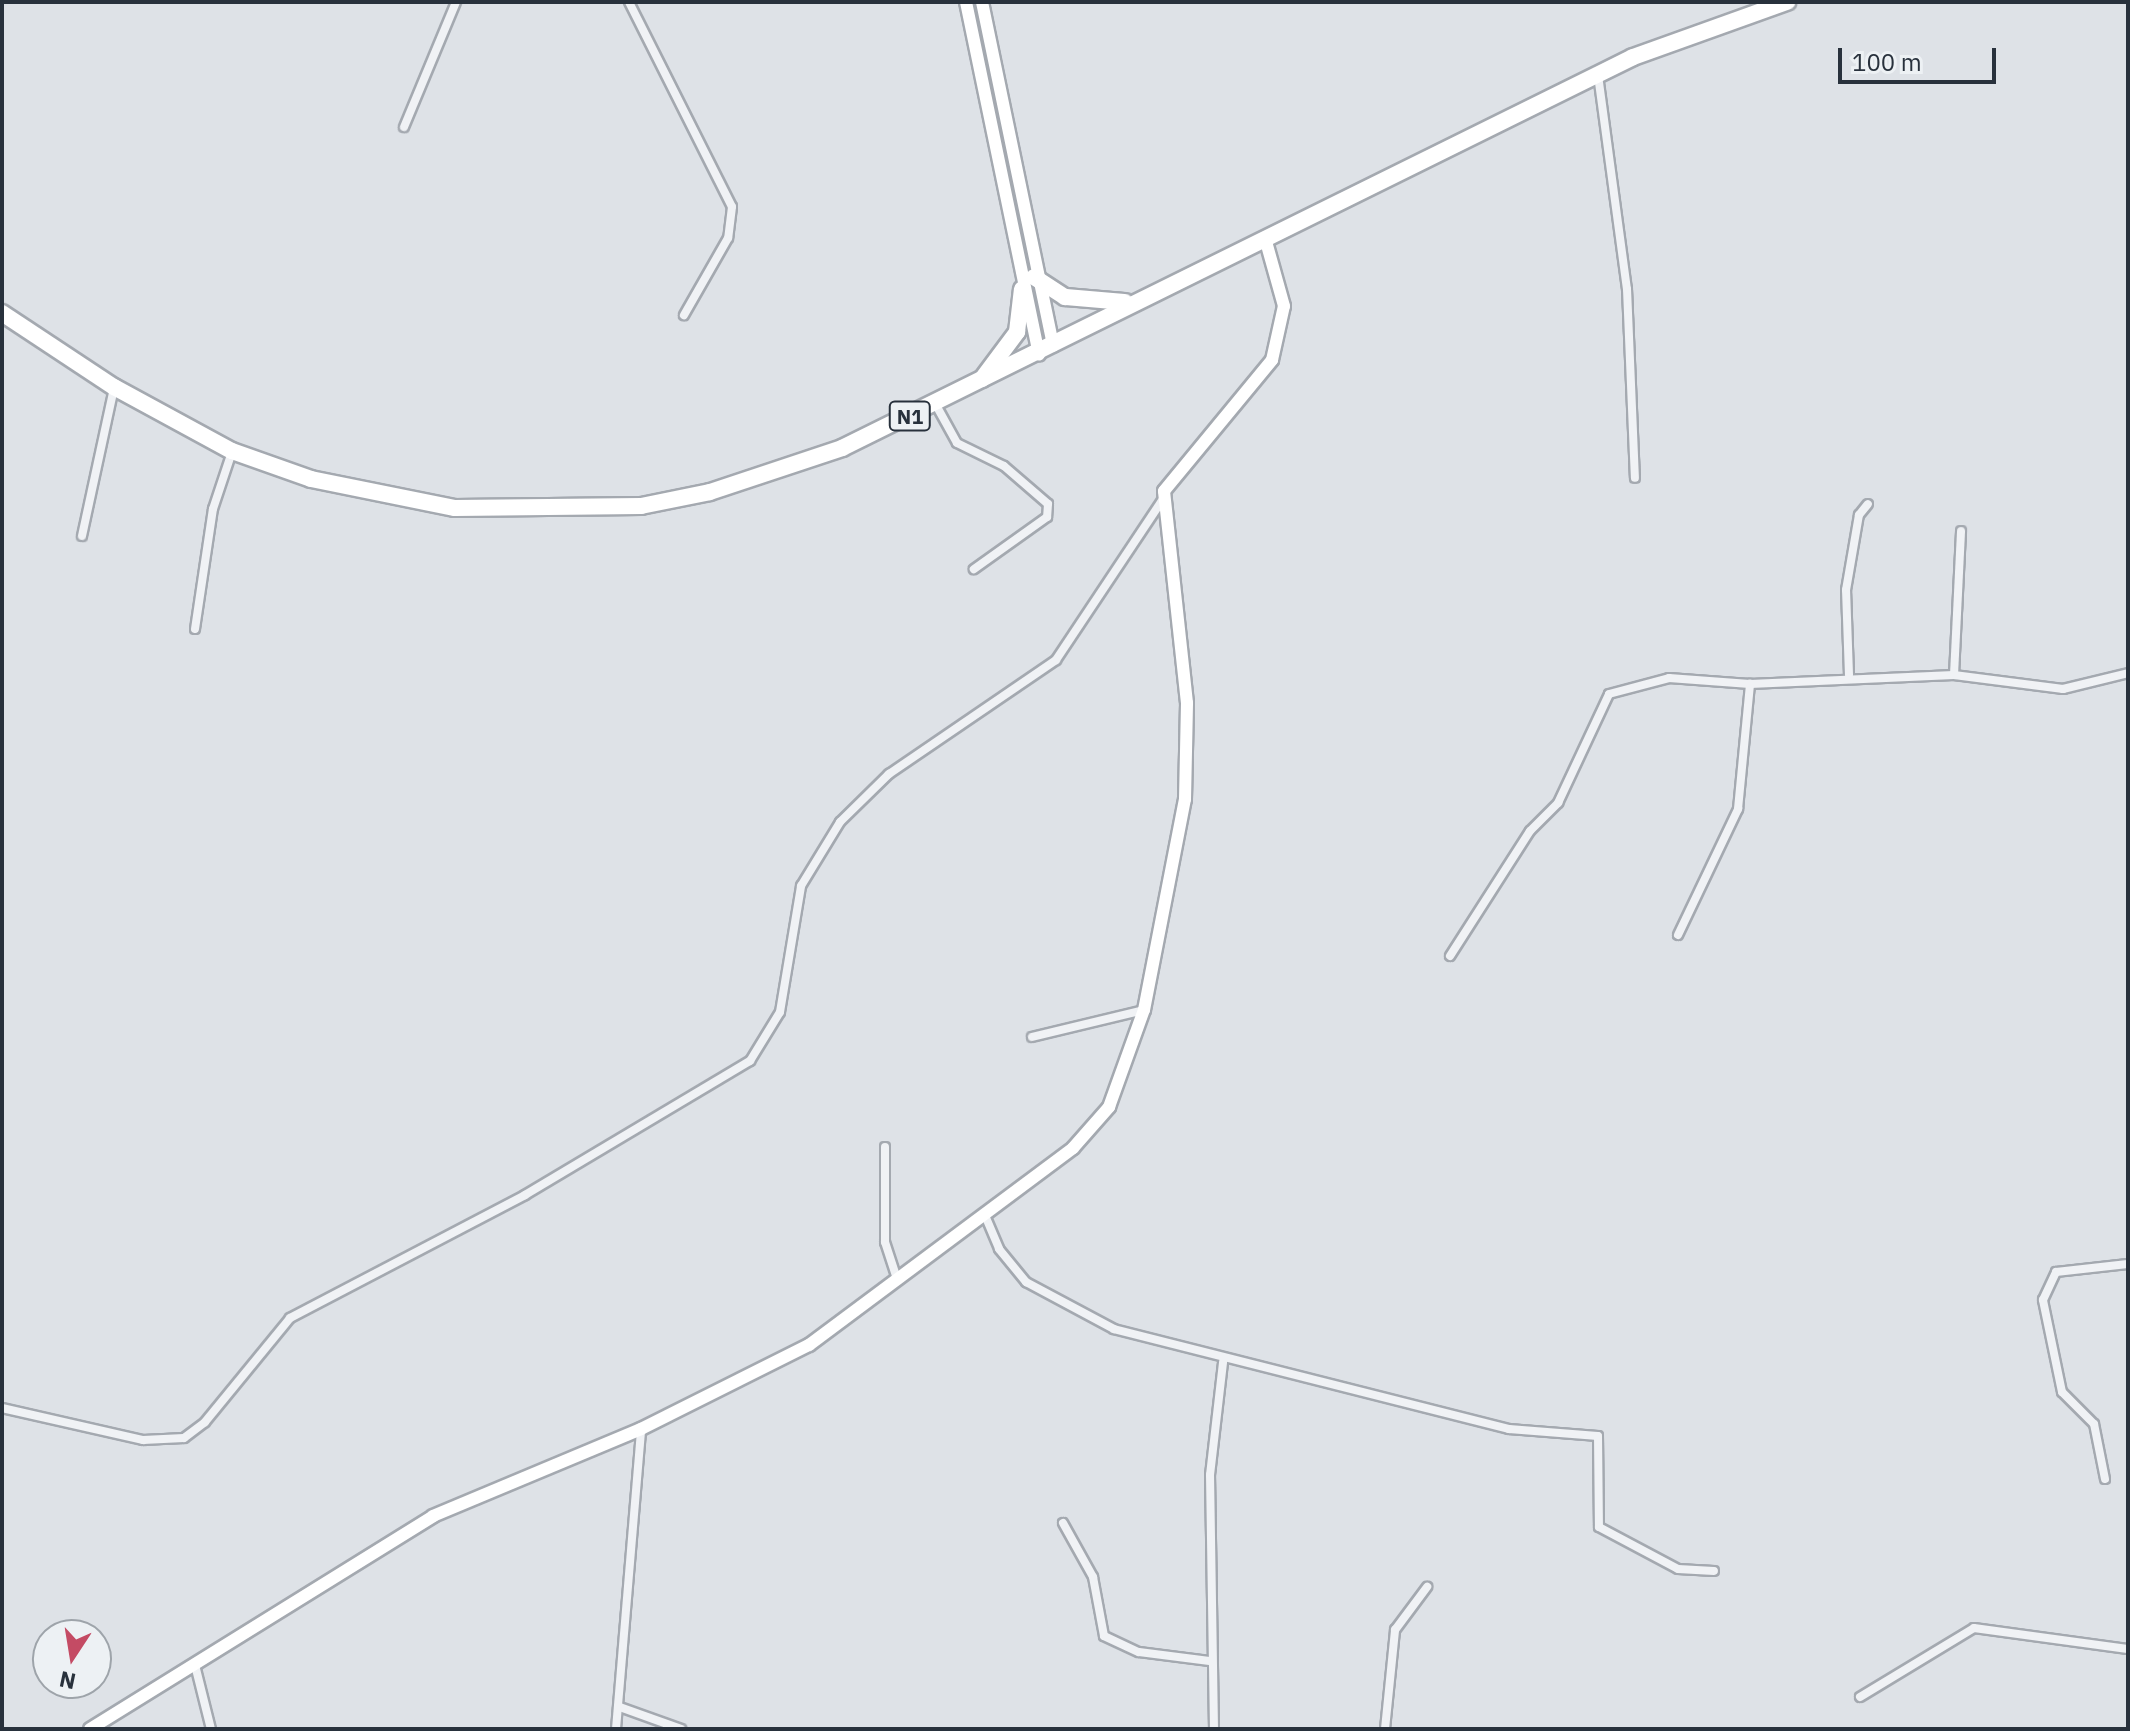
<!DOCTYPE html>
<html>
<head>
<meta charset="utf-8">
<style>
	body { margin:0 }
	#map { position:relative; width:2130px; height:1731px; overflow:hidden; background:#dee2e7; font-family:"IBM Plex Sans",sans-serif }
	div>[style] { position:absolute }
	.roads { filter:drop-shadow(2px 0 #a4a9b0) drop-shadow(-2px 0 #a4a9b0) drop-shadow(0 2px #a4a9b0) drop-shadow(0 -2px #a4a9b0) }
	.street>* { height:8px; margin:-4px; padding:0 4px; transform-origin:4px; border-radius:4px; background:#f0f2f5 }
	.secondary>* { height:12px; margin:-6px; padding:0 6px; transform-origin:6px; border-radius:6px; background:#fff }
	.highway>* { height:16px; margin:-8px; padding:0 8px; transform-origin:8px; border-radius:8px; background:#fff }
	span { translate:-50% -50%; white-space:nowrap; text-align:center; line-height:1.15; -webkit-text-stroke:6px #edf1f4; paint-order:stroke }
	.shield-label span { padding:2px 6px; background:#edf1f4; border:2px solid; border-radius:6px; -webkit-text-stroke-width:0 }
	.shield-label { font-size:20px; color:#28313c; font-weight:700 }
	.frame { position:absolute; inset:0; border:4px solid #28313c; pointer-events:none }
	.north { position:absolute; left:32px; top:1619px; width:80px; height:80px; box-sizing:border-box; background:#edf1f4; border:2px solid #9ea4aa; border-radius:50%; rotate:192deg; font-size:22px; font-weight:700; line-height:32px; text-align:center; color:#28313c }
	.north::after { content:''; display:block; margin:auto; width:28px; height:36px; background:#c44b64; clip-path:polygon(50% 0,100% 100%,50% 72%,0 100%) }
	.scale { position:absolute; left:1838px; top:48px; width:158px; height:36px; box-sizing:border-box; border:4px solid #28313c; border-top:0; padding-left:10px; font-size:24px; line-height:28px; white-space:nowrap; color:#28313c; -webkit-text-stroke:6px #edf1f4; paint-order:stroke }
</style>
</head>
<body>
<div id="map">
	<div class="roads">
		<div class="street">
			<div style="left:629px;top:2px;width:229px;rotate:63.3deg"></div>
			<div style="left:732px;top:207px;width:31px;rotate:97deg"></div>
			<div style="left:728px;top:238px;width:89px;rotate:119.7deg"></div>
			<div style="left:1598px;top:75px;width:216px;rotate:82.3deg"></div>
			<div style="left:1627px;top:289px;width:189px;rotate:87.6deg"></div>
			<div style="left:404px;top:127px;width:135px;rotate:-67.4deg"></div>
			<div style="left:936px;top:405px;width:43px;rotate:61.1deg"></div>
			<div style="left:957px;top:443px;width:52px;rotate:26.1deg"></div>
			<div style="left:1004px;top:466px;width:58px;rotate:40.8deg"></div>
			<div style="left:1048px;top:504px;width:13px;rotate:94deg"></div>
			<div style="left:1047px;top:517px;width:90px;rotate:144.5deg"></div>
			<div style="left:82px;top:536px;width:151px;rotate:-77.8deg"></div>
			<div style="left:195px;top:629px;width:121px;rotate:-81.5deg"></div>
			<div style="left:213px;top:509px;width:60px;rotate:-71.6deg"></div>
			<div style="left:1849px;top:675px;width:85px;rotate:-92deg"></div>
			<div style="left:1846px;top:590px;width:76px;rotate:-80.2deg"></div>
			<div style="left:1859px;top:515px;width:14px;rotate:-51deg"></div>
			<div style="left:1954px;top:675px;width:144px;rotate:-87.2deg"></div>
			<div style="left:1678px;top:935px;width:140px;rotate:-64.5deg"></div>
			<div style="left:1738px;top:809px;width:126px;rotate:-84.5deg"></div>
			<div style="left:1450px;top:956px;width:148px;rotate:-57.4deg"></div>
			<div style="left:1530px;top:831px;width:40px;rotate:-45deg"></div>
			<div style="left:1558px;top:803px;width:120px;rotate:-64.9deg"></div>
			<div style="left:1609px;top:694px;width:62px;rotate:-14.9deg"></div>
			<div style="left:1669px;top:678px;width:81px;rotate:4.2deg"></div>
			<div style="left:1750px;top:684px;width:204px;rotate:-2.5deg"></div>
			<div style="left:1954px;top:675px;width:110px;rotate:7.3deg"></div>
			<div style="left:2063px;top:689px;width:67px;rotate:-13.8deg"></div>
			<div style="left:1032px;top:1037px;width:115px;rotate:-13.6deg"></div>
			<div style="left:885px;top:1147px;width:95px;rotate:90deg"></div>
			<div style="left:885px;top:1242px;width:39px;rotate:72deg"></div>
			<div style="left:984px;top:1213px;width:39px;rotate:67deg"></div>
			<div style="left:999px;top:1249px;width:43px;rotate:50.7deg"></div>
			<div style="left:1026px;top:1282px;width:100px;rotate:28.1deg"></div>
			<div style="left:1114px;top:1329px;width:407px;rotate:14.2deg"></div>
			<div style="left:1509px;top:1429px;width:89px;rotate:4.5deg"></div>
			<div style="left:1598px;top:1436px;width:91px;rotate:89.4deg"></div>
			<div style="left:1599px;top:1527px;width:89px;rotate:28deg"></div>
			<div style="left:1678px;top:1569px;width:36px;rotate:3deg"></div>
			<div style="left:2px;top:1408px;width:145px;rotate:12.8deg"></div>
			<div style="left:143px;top:1440px;width:41px;rotate:-2.8deg"></div>
			<div style="left:184px;top:1438px;width:26px;rotate:-37deg"></div>
			<div style="left:205px;top:1422px;width:134px;rotate:-50.7deg"></div>
			<div style="left:290px;top:1318px;width:265px;rotate:-27.6deg"></div>
			<div style="left:525px;top:1195px;width:262px;rotate:-30.8deg"></div>
			<div style="left:750px;top:1061px;width:57px;rotate:-58.5deg"></div>
			<div style="left:780px;top:1012px;width:128px;rotate:-80.5deg"></div>
			<div style="left:801px;top:886px;width:75px;rotate:-58.6deg"></div>
			<div style="left:840px;top:822px;width:69px;rotate:-44.4deg"></div>
			<div style="left:889px;top:774px;width:202px;rotate:-34.3deg"></div>
			<div style="left:1056px;top:660px;width:193px;rotate:-56.4deg"></div>
			<div style="left:2105px;top:1479px;width:56px;rotate:-101.3deg"></div>
			<div style="left:2094px;top:1424px;width:45px;rotate:-135deg"></div>
			<div style="left:2062px;top:1392px;width:94px;rotate:-101.7deg"></div>
			<div style="left:2043px;top:1300px;width:31px;rotate:-65deg"></div>
			<div style="left:2056px;top:1272px;width:72px;rotate:-6.3deg"></div>
			<div style="left:1063px;top:1523px;width:62px;rotate:60.9deg"></div>
			<div style="left:1093px;top:1577px;width:60px;rotate:79.4deg"></div>
			<div style="left:1104px;top:1636px;width:38px;rotate:25deg"></div>
			<div style="left:1139px;top:1652px;width:71px;rotate:7.3deg"></div>
			<div style="left:195px;top:1665px;width:66px;rotate:76deg"></div>
			<div style="left:1860px;top:1697px;width:133px;rotate:-31.2deg"></div>
			<div style="left:1974px;top:1628px;width:155px;rotate:7.8deg"></div>
			<div style="left:620px;top:1707px;width:65px;rotate:19.8deg"></div>
			<div style="left:616px;top:1729px;width:301px;rotate:-85.2deg"></div>
			<div style="left:1214px;top:1729px;width:254px;rotate:-90.9deg"></div>
			<div style="left:1210px;top:1475px;width:114px;rotate:-83.4deg"></div>
			<div style="left:1385px;top:1729px;width:100px;rotate:-84.2deg"></div>
			<div style="left:1395px;top:1630px;width:54px;rotate:-53.3deg"></div>
		</div>
		<div class="secondary">
			<div style="left:966px;top:2px;width:360px;rotate:78.3deg"></div>
			<div style="left:982px;top:2px;width:351px;rotate:78.3deg"></div>
			<div style="left:90px;top:1729px;width:404px;rotate:-31.8deg"></div>
			<div style="left:433px;top:1516px;width:225px;rotate:-22.7deg"></div>
			<div style="left:641px;top:1429px;width:188px;rotate:-26.6deg"></div>
			<div style="left:809px;top:1345px;width:329px;rotate:-36.7deg"></div>
			<div style="left:1073px;top:1148px;width:55px;rotate:-48.7deg"></div>
			<div style="left:1109px;top:1107px;width:103px;rotate:-70.2deg"></div>
			<div style="left:1144px;top:1010px;width:215px;rotate:-79deg"></div>
			<div style="left:1185px;top:799px;width:96px;rotate:-88.8deg"></div>
			<div style="left:1187px;top:703px;width:213px;rotate:-96.2deg"></div>
			<div style="left:1164px;top:491px;width:170px;rotate:-50.5deg"></div>
			<div style="left:1272px;top:360px;width:55px;rotate:-77.5deg"></div>
			<div style="left:1284px;top:306px;width:71px;rotate:-105.6deg"></div>
		</div>
		<div class="highway">
			<div style="left:1034px;top:277px;width:37px;rotate:33deg"></div>
			<div style="left:1065px;top:297px;width:60px;rotate:4.8deg"></div>
			<div style="left:2px;top:313px;width:134px;rotate:33.5deg"></div>
			<div style="left:114px;top:387px;width:134px;rotate:28.5deg"></div>
			<div style="left:232px;top:451px;width:84px;rotate:19.5deg"></div>
			<div style="left:311px;top:479px;width:147px;rotate:11.4deg"></div>
			<div style="left:455px;top:508px;width:186px;rotate:-0.6deg"></div>
			<div style="left:641px;top:506px;width:70px;rotate:-11.5deg"></div>
			<div style="left:710px;top:492px;width:139px;rotate:-18.4deg"></div>
			<div style="left:842px;top:448px;width:882px;rotate:-26.3deg"></div>
			<div style="left:1633px;top:57px;width:164px;rotate:-19.7deg"></div>
			<div style="left:982px;top:379px;width:59px;rotate:-53.3deg"></div>
			<div style="left:1017px;top:332px;width:43px;rotate:-83.4deg"></div>
		</div>
	</div>
	<div class="shield-label">
		<span style="left:910px;top:416px">N1</span>
	</div>
	<div class="frame"></div>
	<div class="north">N</div>
	<div class="scale">100 m</div>
</div>
</body>
</html>
